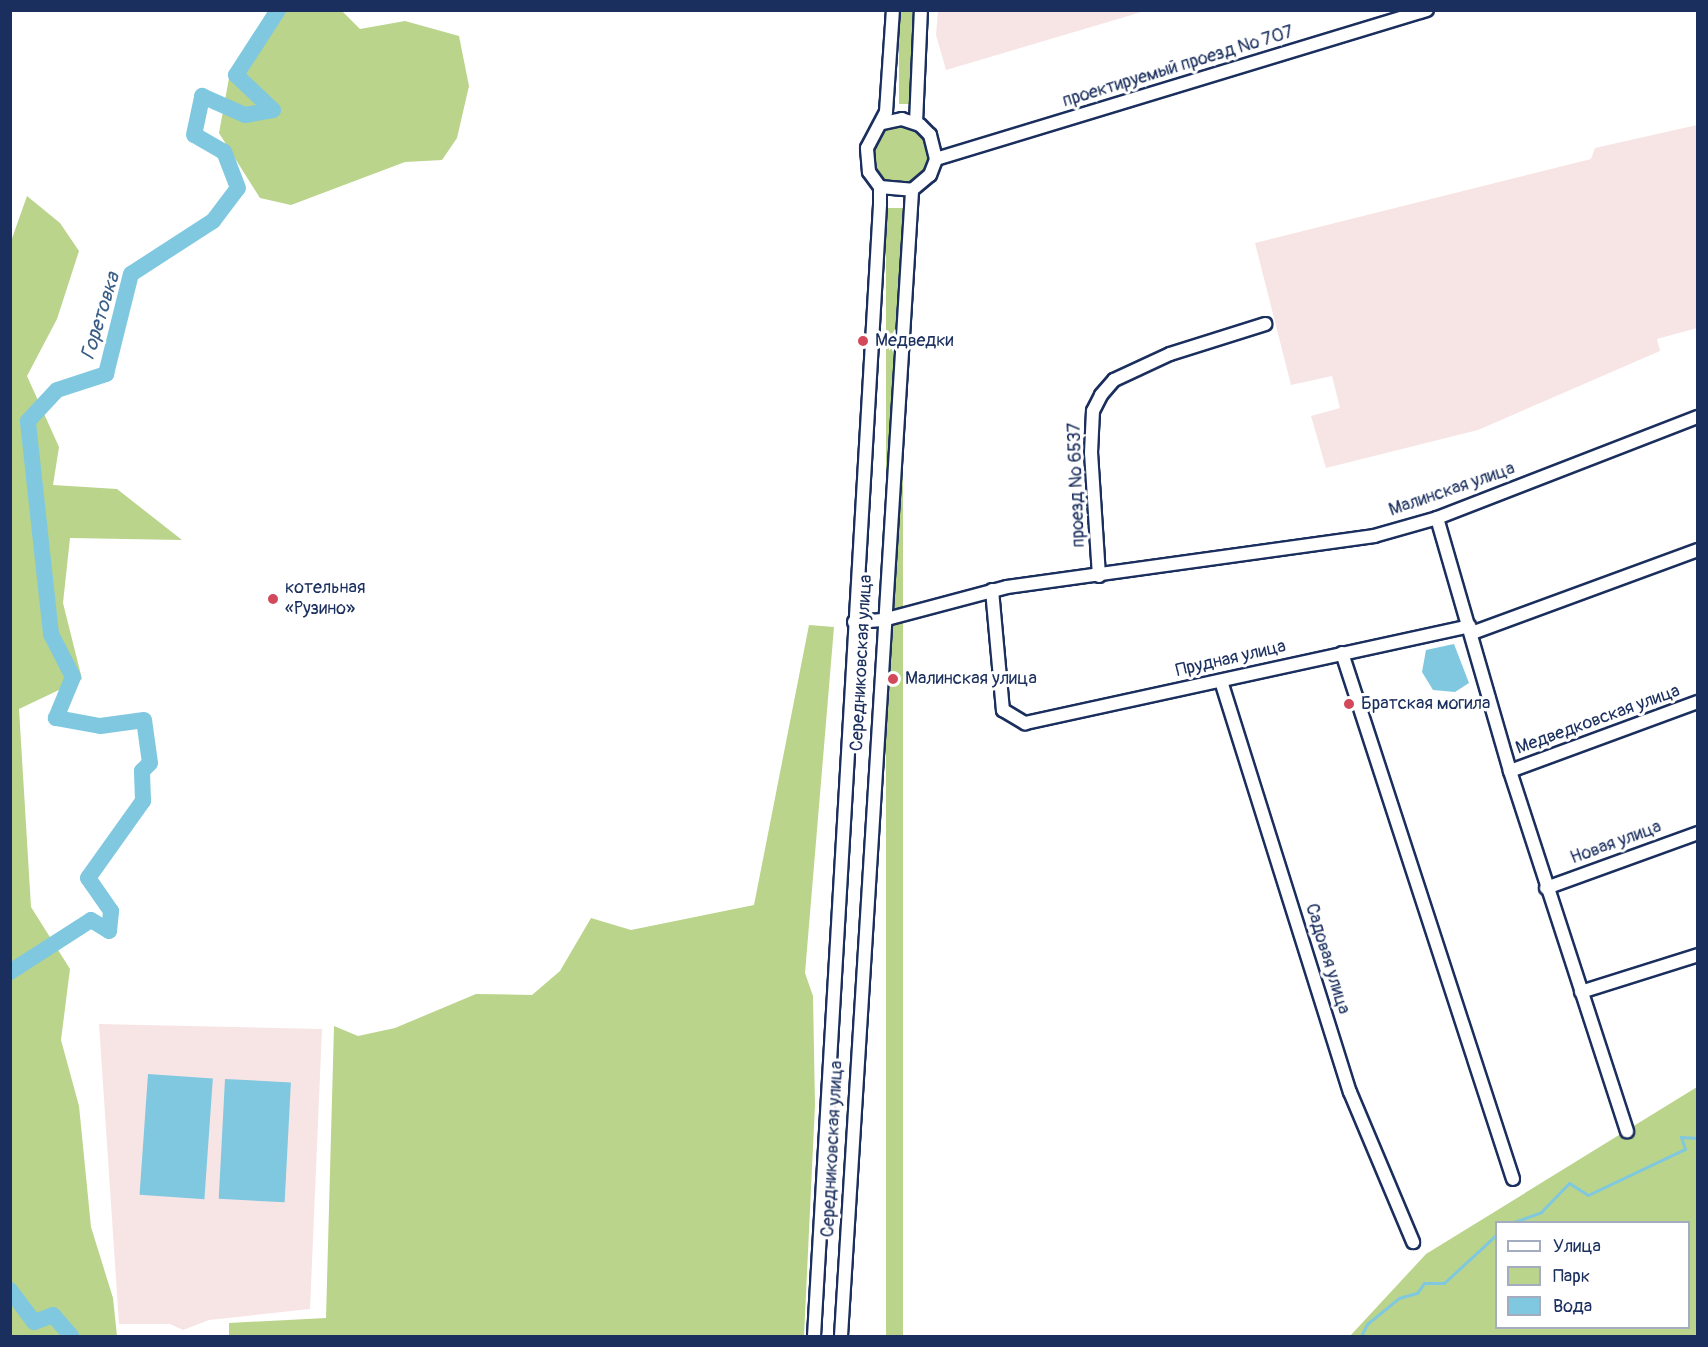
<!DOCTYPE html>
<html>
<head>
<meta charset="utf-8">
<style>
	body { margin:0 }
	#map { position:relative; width:1708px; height:1347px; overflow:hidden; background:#fff; font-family:Pangolin,sans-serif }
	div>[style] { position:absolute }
	.built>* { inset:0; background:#f7e5e5 }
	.green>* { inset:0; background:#bad48b; transform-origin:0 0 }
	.round { border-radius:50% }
	.water>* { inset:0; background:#7fc8e0; transform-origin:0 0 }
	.stream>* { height:3px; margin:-1.5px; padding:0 1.5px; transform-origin:1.5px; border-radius:1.5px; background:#7fc8e0 }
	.river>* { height:16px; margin:-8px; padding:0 8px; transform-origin:8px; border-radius:8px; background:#7fc8e0 }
	.roads { filter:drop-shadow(2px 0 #1b2f5e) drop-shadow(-2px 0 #1b2f5e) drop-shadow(0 2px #1b2f5e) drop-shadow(0 -2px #1b2f5e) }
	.minor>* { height:12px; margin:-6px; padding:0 6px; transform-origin:6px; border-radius:6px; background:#fff }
	.dots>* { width:16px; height:16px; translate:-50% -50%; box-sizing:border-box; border:3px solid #fff; border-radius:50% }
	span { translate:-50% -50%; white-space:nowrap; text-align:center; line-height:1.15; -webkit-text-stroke:6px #fff; paint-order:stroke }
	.street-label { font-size:18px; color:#1b2f5e }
	.poi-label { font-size:18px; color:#1b2f5e }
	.left { translate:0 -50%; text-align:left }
	.water-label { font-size:20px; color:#395d85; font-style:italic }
	.frame { position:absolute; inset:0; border:12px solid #1b2f5e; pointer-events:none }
	.legend { position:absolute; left:1495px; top:1221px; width:195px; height:108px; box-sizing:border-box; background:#fff; border:2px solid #a4acbf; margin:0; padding:8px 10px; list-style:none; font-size:18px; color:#1b2f5e }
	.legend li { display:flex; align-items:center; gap:12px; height:30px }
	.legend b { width:30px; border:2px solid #a4acbf }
</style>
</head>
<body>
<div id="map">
	<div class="built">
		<div style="clip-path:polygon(938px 11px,938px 10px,1145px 11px,946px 70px,936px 35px)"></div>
		<div style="clip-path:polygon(1697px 125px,1697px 328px,1657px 339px,1660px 351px,1478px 430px,1326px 468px,1311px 416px,1340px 408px,1332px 376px,1291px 385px,1255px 243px,1591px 159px,1595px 148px)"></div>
		<div style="clip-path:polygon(99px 1024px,322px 1029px,310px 1309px,209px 1320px,183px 1330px,170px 1324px,119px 1324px)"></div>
	</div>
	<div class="green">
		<div style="clip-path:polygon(284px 11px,342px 11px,360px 29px,405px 21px,459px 36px,469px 86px,457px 138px,442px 160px,405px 162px,291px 205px,260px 198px,219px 133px,229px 78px)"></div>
		<div style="left:899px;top:11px;width:16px;height:93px"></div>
		<div class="round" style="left:870px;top:124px;width:62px;height:62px"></div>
		<div style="clip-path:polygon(27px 196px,60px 223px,79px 251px,57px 319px,27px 376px,59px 447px,53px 485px,117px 489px,182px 540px,70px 538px,63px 603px,82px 679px,19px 709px,31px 907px,70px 969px,61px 1040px,79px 1106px,91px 1227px,113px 1298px,117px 1336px,11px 1336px,10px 244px)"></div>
		<div style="left:886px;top:208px;width:17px;height:1130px"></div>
		<div style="clip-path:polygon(809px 625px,834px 627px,805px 973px,813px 996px,815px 1105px,804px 1336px,229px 1336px,229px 1323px,326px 1318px,334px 1026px,358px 1036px,395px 1028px,476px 994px,532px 995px,560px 971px,591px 918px,631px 930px,754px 905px)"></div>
		<div style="clip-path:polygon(evenodd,1697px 1087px,1697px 1336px,1350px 1336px,1426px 1254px,1697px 1087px,1496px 1222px,1688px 1222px,1688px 1328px,1496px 1328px,1496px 1222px)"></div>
	</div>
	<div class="water">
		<div style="clip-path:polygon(1454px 644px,1469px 683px,1455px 692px,1433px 690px,1422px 672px,1426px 650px)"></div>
		<div style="left:148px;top:1074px;width:65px;height:121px;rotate:4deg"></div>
		<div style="left:225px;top:1079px;width:66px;height:120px;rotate:3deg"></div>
	</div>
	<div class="stream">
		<div style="left:1514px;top:1222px;width:29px;rotate:-20deg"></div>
		<div style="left:1541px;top:1212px;width:40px;rotate:-46deg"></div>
		<div style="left:1569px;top:1183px;width:22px;rotate:32deg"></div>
		<div style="left:1588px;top:1195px;width:107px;rotate:-25.4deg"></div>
		<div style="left:1685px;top:1149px;width:13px;rotate:-108deg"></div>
		<div style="left:1681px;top:1137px;width:17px;rotate:3deg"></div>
		<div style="left:1361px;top:1336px;width:13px;rotate:-63deg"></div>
		<div style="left:1367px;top:1324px;width:41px;rotate:-39.1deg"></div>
		<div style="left:1399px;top:1298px;width:19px;rotate:-16deg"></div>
		<div style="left:1417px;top:1293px;width:12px;rotate:-55deg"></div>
		<div style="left:1424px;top:1283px;width:20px"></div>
		<div style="left:1444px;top:1283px;width:71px;rotate:-42.7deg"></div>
	</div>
	<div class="river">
		<div style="left:10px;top:972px;width:96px;rotate:-32.7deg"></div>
		<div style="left:91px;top:920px;width:21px;rotate:31deg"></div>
		<div style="left:109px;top:931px;width:20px;rotate:-84deg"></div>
		<div style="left:111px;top:911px;width:40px;rotate:-124.9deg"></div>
		<div style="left:88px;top:878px;width:95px;rotate:-54.5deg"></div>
		<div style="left:143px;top:801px;width:30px;rotate:-92deg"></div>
		<div style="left:142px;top:771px;width:11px;rotate:-45deg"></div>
		<div style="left:150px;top:763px;width:43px;rotate:-97.9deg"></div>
		<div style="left:144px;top:720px;width:44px;rotate:172.2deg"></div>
		<div style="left:100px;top:726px;width:45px;rotate:-169.7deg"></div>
		<div style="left:56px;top:718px;width:44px;rotate:-67.5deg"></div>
		<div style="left:73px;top:677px;width:48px;rotate:-117.1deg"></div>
		<div style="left:51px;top:634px;width:214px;rotate:-96.2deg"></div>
		<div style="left:28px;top:421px;width:42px;rotate:-46.9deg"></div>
		<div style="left:57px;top:390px;width:52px;rotate:-18.1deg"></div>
		<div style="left:106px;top:374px;width:103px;rotate:-76deg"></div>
		<div style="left:131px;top:274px;width:98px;rotate:-32.9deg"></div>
		<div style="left:213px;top:221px;width:41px;rotate:-52.9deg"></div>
		<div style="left:238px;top:188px;width:39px;rotate:-111deg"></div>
		<div style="left:224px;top:152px;width:34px;rotate:-150deg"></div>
		<div style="left:194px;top:135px;width:40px;rotate:-78deg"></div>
		<div style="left:202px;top:96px;width:47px;rotate:23.8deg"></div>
		<div style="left:245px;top:115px;width:28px;rotate:-10deg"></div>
		<div style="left:273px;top:110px;width:51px;rotate:-136.6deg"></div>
		<div style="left:236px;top:75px;width:77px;rotate:-57.1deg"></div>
		<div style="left:10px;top:1290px;width:40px;rotate:53deg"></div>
		<div style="left:34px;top:1322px;width:20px;rotate:-20deg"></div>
		<div style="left:53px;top:1315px;width:28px;rotate:49deg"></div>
	</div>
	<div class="roads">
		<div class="minor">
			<div style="left:916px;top:123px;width:113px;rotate:-87.5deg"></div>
			<div style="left:936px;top:159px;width:513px;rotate:-16.88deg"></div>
			<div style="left:880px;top:187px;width:32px;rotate:5deg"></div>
			<div style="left:912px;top:190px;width:23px;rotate:-40deg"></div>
			<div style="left:930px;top:175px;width:17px;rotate:-69deg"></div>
			<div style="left:936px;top:159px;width:25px;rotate:-104deg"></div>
			<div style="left:930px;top:135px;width:14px;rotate:-135deg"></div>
			<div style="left:920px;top:125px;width:19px;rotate:-162deg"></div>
			<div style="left:902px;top:119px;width:19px;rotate:168deg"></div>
			<div style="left:1437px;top:518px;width:263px;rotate:73.9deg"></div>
			<div style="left:1510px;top:771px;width:379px;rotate:72deg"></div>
			<div style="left:1099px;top:576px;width:123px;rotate:-93.7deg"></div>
			<div style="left:1091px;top:453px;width:42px;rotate:-87.3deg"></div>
			<div style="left:1093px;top:411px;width:18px;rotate:-63deg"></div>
			<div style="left:1101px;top:395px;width:20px;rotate:-49deg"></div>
			<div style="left:1114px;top:380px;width:62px;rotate:-24.9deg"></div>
			<div style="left:1170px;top:354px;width:100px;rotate:-17.5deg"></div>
			<div style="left:992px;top:590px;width:121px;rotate:84.8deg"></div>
			<div style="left:1003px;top:710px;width:26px;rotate:31deg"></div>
			<div style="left:1025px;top:723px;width:455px;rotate:-12.3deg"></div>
			<div style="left:854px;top:622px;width:29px;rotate:-4deg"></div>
			<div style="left:883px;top:620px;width:128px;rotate:-14.9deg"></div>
			<div style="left:1007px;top:587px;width:371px;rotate:-7.9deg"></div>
			<div style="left:1374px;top:536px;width:66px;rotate:-15.9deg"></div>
			<div style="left:1437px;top:518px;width:280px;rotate:-21.2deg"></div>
			<div style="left:1472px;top:633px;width:241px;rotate:-20.2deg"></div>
			<div style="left:1342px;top:653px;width:553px;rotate:71.99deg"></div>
			<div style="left:1221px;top:681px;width:431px;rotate:72.6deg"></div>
			<div style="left:1350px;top:1092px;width:163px;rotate:67.2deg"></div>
			<div style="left:1510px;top:771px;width:200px;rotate:-20.2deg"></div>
			<div style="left:1546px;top:888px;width:162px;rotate:-19.9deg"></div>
			<div style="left:1581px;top:992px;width:123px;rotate:-17.5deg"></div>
			<div style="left:814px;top:1336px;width:1134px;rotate:-86.66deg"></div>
			<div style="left:880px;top:204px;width:17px;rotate:-90deg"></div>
			<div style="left:880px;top:187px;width:19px;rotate:-126deg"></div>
			<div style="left:869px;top:172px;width:24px;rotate:-95deg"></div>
			<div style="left:867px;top:148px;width:41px;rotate:-62.2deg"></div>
			<div style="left:886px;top:112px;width:102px;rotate:-86.1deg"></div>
			<div style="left:841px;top:1336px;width:1148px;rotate:-86.45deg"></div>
		</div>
	</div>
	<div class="dots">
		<div style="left:863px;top:341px;background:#d1495b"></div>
		<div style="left:273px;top:599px;background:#d1495b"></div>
		<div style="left:893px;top:679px;background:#d1495b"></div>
		<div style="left:1349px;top:704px;background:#d1495b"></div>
	</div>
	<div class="street-label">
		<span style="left:1178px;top:67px;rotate:-17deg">проектируемый проезд № 707</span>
		<span style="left:1077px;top:485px;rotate:-92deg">проезд № 6537</span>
		<span style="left:1452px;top:490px;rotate:-19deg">Малинская улица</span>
		<span style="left:1231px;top:659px;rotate:-13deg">Прудная улица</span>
		<span style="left:862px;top:663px;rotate:-87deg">Середниковская улица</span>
		<span style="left:1598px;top:720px;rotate:-20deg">Медведковская улица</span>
		<span style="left:1616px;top:843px;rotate:-20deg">Новая улица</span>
		<span style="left:1327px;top:959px;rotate:73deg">Садовая улица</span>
		<span style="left:833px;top:1149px;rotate:-87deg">Середниковская улица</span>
	</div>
	<div class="poi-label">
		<span class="left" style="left:875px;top:341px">Медведки</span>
		<span class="left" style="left:285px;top:599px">котельная<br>«Рузино»</span>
		<span class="left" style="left:905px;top:679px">Малинская улица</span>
		<span class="left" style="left:1361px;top:704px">Братская могила</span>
	</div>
	<div class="water-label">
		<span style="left:100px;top:316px;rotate:-73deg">Горетовка</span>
	</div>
	<div class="frame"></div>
	<ul class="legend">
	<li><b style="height:8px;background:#fff"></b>Улица</li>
	<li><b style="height:16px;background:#bad48b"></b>Парк</li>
	<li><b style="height:16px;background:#7fc8e0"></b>Вода</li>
	</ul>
</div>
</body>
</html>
